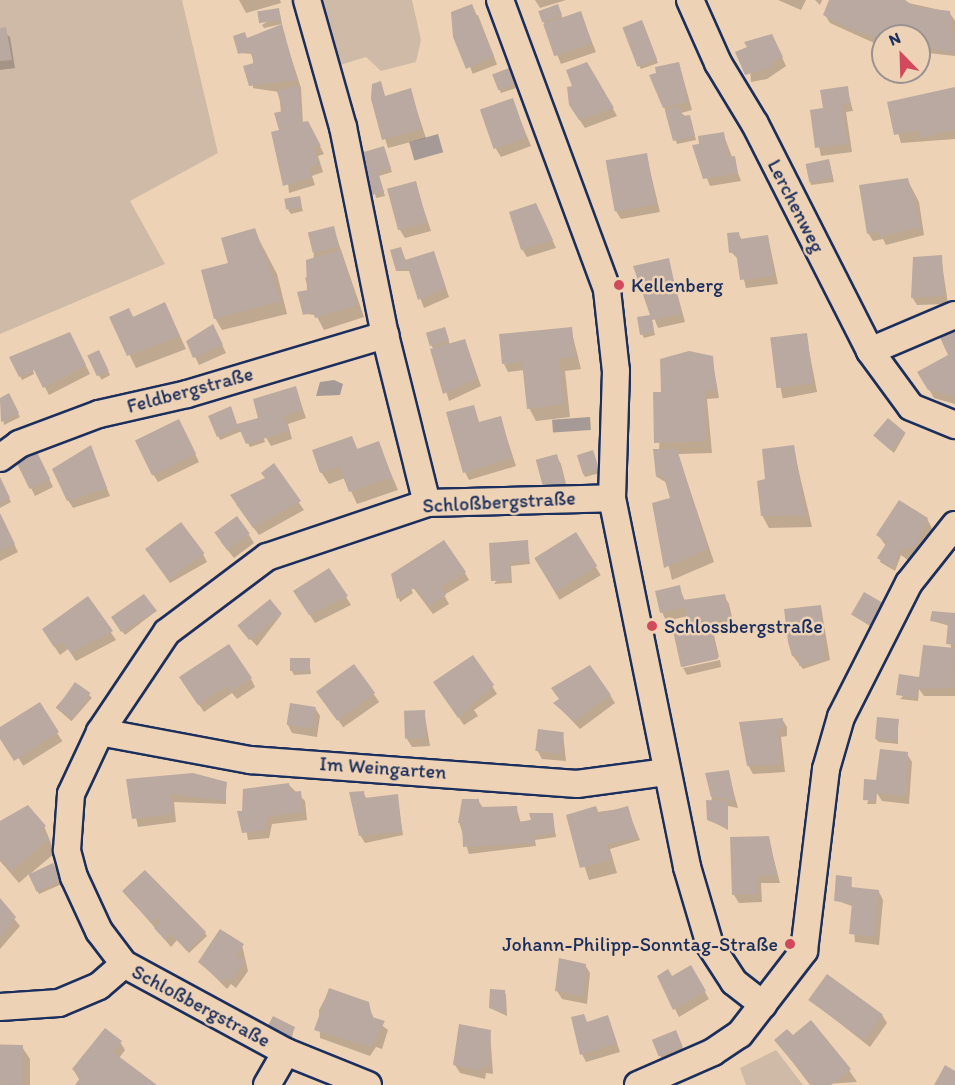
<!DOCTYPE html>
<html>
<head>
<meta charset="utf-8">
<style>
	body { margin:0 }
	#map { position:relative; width:955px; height:1085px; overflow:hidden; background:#eed2b5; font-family:Itim,sans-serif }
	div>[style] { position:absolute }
	.green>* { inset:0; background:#cfbaa8 }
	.water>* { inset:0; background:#a69a97; transform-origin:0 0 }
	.shadow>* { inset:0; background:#0003; transform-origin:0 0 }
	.building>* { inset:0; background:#baa9a0; transform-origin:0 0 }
	.roads { filter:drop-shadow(2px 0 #1b2f5e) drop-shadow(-2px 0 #1b2f5e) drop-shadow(0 2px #1b2f5e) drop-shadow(0 -2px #1b2f5e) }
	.minor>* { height:26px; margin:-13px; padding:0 13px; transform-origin:13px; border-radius:13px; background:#eed2b5 }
	.dots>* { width:16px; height:16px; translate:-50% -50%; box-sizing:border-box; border:3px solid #eed2b5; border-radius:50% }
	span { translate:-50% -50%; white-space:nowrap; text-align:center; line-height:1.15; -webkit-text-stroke:5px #eed2b5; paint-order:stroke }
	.street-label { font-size:20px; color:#1b2f5e }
	.poi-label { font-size:20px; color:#1b2f5e }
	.left { translate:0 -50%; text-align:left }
	.right { translate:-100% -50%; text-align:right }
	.north { position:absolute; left:871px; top:24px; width:60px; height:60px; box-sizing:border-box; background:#eed2b5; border:2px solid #9a9192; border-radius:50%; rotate:337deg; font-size:16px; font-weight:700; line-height:24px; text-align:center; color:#1b2f5e }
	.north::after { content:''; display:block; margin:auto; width:21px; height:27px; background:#d1495b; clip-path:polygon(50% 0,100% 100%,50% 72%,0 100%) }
</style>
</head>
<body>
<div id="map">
	<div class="green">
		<div style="clip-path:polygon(0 0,182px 0,218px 153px,130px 201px,165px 264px,0 334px)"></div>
		<div style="clip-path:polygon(320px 0,412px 0,421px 40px,416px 62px,381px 71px,366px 57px,340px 65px)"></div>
		<div style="clip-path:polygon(776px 1050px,803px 1085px,746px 1085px,740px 1068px)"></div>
	</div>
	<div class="water">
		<div style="left:438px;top:134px;width:19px;height:30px;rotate:74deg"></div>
		<div style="clip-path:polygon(334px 380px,343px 384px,340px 395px,316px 396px,320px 382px)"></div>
		<div style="left:590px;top:417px;width:13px;height:38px;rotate:86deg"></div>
	</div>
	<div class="shadow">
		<div style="clip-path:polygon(239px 0,280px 0,281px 3px,246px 13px)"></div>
		<div style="clip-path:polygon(535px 0,566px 0,540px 8px)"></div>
		<div style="clip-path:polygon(778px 0,806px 0,801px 10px)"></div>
		<div style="clip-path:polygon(815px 0,822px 0,820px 5px)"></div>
		<div style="clip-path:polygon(832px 0,895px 0,949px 12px,955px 21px,955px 56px,919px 52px,919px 36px,883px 36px,883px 47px,830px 23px,825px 15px)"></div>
		<div style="clip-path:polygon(559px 10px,563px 19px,580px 13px,596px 52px,561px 64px,543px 20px)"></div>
		<div style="clip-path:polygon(280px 14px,282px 24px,264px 28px,262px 25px)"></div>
		<div style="left:478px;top:15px;width:53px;height:26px;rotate:69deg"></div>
		<div style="clip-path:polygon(281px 26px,301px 88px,303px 124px,307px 122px,324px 154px,318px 156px,323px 172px,312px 176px,315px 185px,289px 193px,279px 92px,253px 88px,253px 54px,239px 53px,247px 39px)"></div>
		<div style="clip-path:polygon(644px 26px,658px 63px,641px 69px,639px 66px)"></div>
		<div style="clip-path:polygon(0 29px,10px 37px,15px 68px,0 70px)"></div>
		<div style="clip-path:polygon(776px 44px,786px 66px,767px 79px,751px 82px,749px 48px)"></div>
		<div style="clip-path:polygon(679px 63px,692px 110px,681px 113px,691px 120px,696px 140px,677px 144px,664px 107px)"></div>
		<div style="clip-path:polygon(511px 73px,516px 88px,501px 93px,493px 75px)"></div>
		<div style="clip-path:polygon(596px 78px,617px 116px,585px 128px,575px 113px)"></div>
		<div style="clip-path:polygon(381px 83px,385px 97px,410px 90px,426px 138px,388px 148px,373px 100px)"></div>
		<div style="clip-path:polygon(847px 88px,853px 111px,846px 112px,852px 152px,821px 156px,812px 111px,824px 110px)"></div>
		<div style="clip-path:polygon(955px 88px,955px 139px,901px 143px,889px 103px)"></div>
		<div style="clip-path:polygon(512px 100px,531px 146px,501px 157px,496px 149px)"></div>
		<div style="clip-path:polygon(723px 133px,741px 181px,710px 186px,694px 146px)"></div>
		<div style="clip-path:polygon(385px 151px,392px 172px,379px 176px,385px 196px,376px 198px,366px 153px)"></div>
		<div style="clip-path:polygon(646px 154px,660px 212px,621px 219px,616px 211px)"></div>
		<div style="clip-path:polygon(829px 161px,834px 182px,811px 185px,806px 165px)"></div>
		<div style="clip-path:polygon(907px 179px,919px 202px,924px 235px,886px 245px,883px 239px,873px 241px,868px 233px)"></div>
		<div style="clip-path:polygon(415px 183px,431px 231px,405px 238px,400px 230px)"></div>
		<div style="clip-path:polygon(299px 198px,303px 211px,291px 214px,288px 210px)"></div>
		<div style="clip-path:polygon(536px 204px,556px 248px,527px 257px,522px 249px)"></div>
		<div style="clip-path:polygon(333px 227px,364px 317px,324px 330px,316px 315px,305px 314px,311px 297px,305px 278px,312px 276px,314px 252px)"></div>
		<div style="clip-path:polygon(254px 230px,277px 274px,287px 314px,222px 330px,215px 318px,230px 264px)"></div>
		<div style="clip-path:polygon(738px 233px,742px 240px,768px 237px,778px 284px,746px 288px,739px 260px,731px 252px)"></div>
		<div style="clip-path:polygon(401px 248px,406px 261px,434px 253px,449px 297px,424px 308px,410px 271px,397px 271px)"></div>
		<div style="clip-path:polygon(941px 257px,948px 304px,917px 305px,912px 297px)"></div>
		<div style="clip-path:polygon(668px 260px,685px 322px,658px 328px,635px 268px)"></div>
		<div style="clip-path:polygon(129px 310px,134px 318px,171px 317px,186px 349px,136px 368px,111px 317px)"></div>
		<div style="clip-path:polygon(652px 320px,655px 335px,644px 338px,642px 334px)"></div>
		<div style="clip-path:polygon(955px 328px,955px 404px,934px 398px,919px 372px,949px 356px)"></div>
		<div style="clip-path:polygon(571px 329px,581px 369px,565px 371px,570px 417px,536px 421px,529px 408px,524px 370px,508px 372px,504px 364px)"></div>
		<div style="clip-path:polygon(446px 332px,450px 345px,465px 340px,481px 386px,449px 401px,428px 333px)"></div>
		<div style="clip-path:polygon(217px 334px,226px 353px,199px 365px,188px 342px)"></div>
		<div style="left:806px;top:335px;width:58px;height:35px;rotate:79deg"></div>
		<div style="clip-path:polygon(74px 342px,90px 374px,49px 395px,30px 359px,34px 374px,22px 380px,11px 358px)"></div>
		<div style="left:98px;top:352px;width:26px;height:10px;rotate:62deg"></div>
		<div style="clip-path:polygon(712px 357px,719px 398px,707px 399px,712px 453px,678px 454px,714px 562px,672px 580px,654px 504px,671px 499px,667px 483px,657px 477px,663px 394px)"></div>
		<div style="clip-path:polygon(295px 387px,306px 418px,288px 424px,292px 439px,271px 446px,262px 431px,265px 442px,250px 447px,242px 431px,220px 440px,210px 417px,237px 426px,258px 420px)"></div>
		<div style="clip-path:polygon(8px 395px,20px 417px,4px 425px,0 400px)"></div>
		<div style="clip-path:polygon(500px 417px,516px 466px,469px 480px,465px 472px,479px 424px)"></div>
		<div style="clip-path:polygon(183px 429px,199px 462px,158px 482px,153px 474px)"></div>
		<div style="clip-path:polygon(905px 434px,894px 453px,875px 436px)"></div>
		<div style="clip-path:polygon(351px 437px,358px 450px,378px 443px,398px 490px,357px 504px,345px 478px,329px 484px,321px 472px)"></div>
		<div style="clip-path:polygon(90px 447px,110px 496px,73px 508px,68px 500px)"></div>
		<div style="clip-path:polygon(793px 447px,812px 527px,769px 528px,762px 515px,767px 481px)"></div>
		<div style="clip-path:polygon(593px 452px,600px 473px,585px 477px,583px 473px)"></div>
		<div style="clip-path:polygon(556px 456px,561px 464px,568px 492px,546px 489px)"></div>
		<div style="clip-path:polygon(41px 462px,53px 487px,35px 496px,31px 488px)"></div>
		<div style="clip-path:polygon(273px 465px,304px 510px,259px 535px,236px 504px,266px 479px)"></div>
		<div style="clip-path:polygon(0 481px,11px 502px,0 508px)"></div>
		<div style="clip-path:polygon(0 515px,18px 552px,0 561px)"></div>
		<div style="clip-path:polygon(927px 519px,932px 528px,920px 553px,916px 551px,909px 561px,901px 555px,895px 571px,880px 562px,886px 546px,878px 535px)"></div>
		<div style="left:576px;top:534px;width:48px;height:48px;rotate:59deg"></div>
		<div style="clip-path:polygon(249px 535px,254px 543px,234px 558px,221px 542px)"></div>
		<div style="clip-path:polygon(527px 542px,530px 564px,511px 566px,512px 583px,494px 584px)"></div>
		<div style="clip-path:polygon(147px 550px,203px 554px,207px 562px,170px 583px)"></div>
		<div style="clip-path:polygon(465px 573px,469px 580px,444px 595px,449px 604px,433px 614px,405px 577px,413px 593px,400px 602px,392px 575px)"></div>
		<div style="clip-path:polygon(679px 587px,685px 601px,724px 596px,729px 604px,734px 626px,713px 631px,719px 657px,683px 667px,675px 632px,691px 628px,688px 616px,666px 621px,662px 612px)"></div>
		<div style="clip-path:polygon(346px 597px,351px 605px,315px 623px,300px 600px)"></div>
		<div style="clip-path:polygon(88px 598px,116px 640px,76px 661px,68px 649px,60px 655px,48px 637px)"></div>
		<div style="clip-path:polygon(882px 604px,873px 628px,853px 615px)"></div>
		<div style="clip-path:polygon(821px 607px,830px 660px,803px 669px,793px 656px)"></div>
		<div style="clip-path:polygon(155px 612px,125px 635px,115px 621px)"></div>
		<div style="clip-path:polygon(955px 614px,955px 696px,924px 696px,919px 689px,918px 701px,900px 699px,951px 650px,950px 626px,932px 621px)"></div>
		<div style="clip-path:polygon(281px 615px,257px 646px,245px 633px)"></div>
		<div style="clip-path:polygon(309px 659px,311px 674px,294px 675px,292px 671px)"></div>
		<div style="clip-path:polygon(720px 660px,721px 667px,687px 675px,683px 668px)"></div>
		<div style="left:354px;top:666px;width:44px;height:44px;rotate:55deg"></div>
		<div style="clip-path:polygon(251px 679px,255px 687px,237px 699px,232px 693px,204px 712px,186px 686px)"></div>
		<div style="left:76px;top:684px;width:21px;height:31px;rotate:41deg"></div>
		<div style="clip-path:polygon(492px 686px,497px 694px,474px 710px,478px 716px,464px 725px,440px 691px)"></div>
		<div style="clip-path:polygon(610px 695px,615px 703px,580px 729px,555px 703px)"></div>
		<div style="left:39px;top:704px;width:44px;height:46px;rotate:58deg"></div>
		<div style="clip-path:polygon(315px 708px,320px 716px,317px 737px,292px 733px,288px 725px)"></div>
		<div style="clip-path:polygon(424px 711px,430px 746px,412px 747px,407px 739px)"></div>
		<div style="clip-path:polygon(782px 719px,787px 727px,787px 736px,781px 737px,785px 772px,753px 774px,748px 765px)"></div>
		<div style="clip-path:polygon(898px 721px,898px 744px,879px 742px,876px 739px)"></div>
		<div style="clip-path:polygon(563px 733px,566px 761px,542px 759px,537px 750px)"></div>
		<div style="clip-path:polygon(907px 754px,912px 762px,909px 804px,882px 801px,877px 793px,876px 804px,867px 804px,876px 782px)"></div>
		<div style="clip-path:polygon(728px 772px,738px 808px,728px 806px,728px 830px,708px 819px,712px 797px)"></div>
		<div style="clip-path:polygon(128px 780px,226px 783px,226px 804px,174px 802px,176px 822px,138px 827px)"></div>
		<div style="clip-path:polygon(289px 785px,305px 801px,307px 820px,272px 824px,269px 838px,248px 840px,243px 812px)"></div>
		<div style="clip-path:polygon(363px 793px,367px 799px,397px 795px,403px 835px,365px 843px,360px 835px)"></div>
		<div style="clip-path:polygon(478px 800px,483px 808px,516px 807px,521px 823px,552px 814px,556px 837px,535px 840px,536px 846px,469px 854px,459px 822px)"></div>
		<div style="clip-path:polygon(627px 808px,640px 840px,610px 849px,617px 873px,589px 880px,568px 816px)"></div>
		<div style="clip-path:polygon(7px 817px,44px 826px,55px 853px,30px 874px,55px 868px,62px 884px,39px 894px,29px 874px,19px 883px,0 861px,0 823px)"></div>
		<div style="clip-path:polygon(768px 837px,780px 883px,761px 883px,762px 902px,739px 903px,734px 895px)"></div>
		<div style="clip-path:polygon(851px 878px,852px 889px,879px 892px,883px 900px,879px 945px,855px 942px,852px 906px,835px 900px)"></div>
		<div style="clip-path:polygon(124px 891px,205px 933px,207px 936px,189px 953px,177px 940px,171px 947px)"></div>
		<div style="clip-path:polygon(0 901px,20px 926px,0 949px)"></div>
		<div style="clip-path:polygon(242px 945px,248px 971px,236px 988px,231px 984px,227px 989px,200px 962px)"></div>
		<div style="clip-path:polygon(585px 965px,590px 973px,587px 1004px,562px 999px,557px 991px)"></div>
		<div style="clip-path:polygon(690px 967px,709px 999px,679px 1017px,659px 976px,671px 978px)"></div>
		<div style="clip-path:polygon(330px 990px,368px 1004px,374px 1019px,388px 1030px,382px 1049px,376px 1047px,370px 1056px,320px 1038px,319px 1010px)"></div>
		<div style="clip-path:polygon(504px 991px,506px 995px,507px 1016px,490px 1008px)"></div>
		<div style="clip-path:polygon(810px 1000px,882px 1015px,887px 1023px,870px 1047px)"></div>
		<div style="clip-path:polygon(608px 1017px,620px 1052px,586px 1062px,582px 1054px,588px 1023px)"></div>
		<div style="clip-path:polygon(294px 1028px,291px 1042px,270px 1032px)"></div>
		<div style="clip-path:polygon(490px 1032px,493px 1074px,486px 1073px,485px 1079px,460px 1073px,455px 1065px)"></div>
		<div style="clip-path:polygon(677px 1035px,684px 1051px,662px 1060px,654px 1041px)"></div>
		<div style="clip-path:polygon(776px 1040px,849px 1070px,857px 1082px,810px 1085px)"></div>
		<div style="clip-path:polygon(120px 1042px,125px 1050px,119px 1058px,155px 1085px,76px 1085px,80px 1081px,73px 1069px)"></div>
		<div style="clip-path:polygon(22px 1047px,30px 1059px,30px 1085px,0 1085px,0 1048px)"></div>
	</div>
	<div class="building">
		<div style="clip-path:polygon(829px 0,905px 0,915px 7px,950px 11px,955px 53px,919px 46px,919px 36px,883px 39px,853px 30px,823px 15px)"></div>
		<div style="clip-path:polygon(472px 4px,494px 56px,466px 69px,453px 37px,451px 12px)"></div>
		<div style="left:558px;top:4px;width:12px;height:21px;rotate:70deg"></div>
		<div style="left:279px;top:8px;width:12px;height:22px;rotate:81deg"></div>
		<div style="left:581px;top:11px;width:34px;height:40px;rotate:71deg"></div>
		<div style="left:642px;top:20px;width:42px;height:21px;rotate:69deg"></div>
		<div style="clip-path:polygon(282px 24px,297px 80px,249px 86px,243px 66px,254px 63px,250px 51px,238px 54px,233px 36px,245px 32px,247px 38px)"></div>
		<div style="clip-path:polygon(6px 27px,12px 60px,0 61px,0 28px)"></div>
		<div style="clip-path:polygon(772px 34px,783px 57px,771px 62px,773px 67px,745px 75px,735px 52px,747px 47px,744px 42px)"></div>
		<div style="clip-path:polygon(587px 62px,614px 108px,579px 120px,569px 105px,567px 87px,572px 86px,566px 70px)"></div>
		<div style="clip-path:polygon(679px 62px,688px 102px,663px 108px,649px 75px,656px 73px,655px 67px)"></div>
		<div style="left:509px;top:68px;width:17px;height:18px;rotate:69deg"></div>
		<div style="clip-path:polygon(381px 81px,385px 96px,411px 88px,422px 129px,382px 140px,371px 99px,372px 84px)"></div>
		<div style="clip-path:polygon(299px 85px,302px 122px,308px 121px,321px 146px,314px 148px,319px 164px,309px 167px,312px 177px,283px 186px,271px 132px,279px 130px,274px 113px,283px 111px,277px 91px)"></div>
		<div style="clip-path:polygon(848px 86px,850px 103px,842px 104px,848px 144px,815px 148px,810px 110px,823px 108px,820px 90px)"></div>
		<div style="clip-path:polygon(955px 87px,955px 130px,920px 138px,919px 130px,894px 135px,887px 102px)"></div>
		<div style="left:513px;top:98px;width:42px;height:35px;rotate:71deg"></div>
		<div style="clip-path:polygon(679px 106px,683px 116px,690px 115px,695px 136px,673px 141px,665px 111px)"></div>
		<div style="clip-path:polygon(724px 132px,728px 157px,735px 156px,738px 173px,703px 179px,692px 145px,699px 144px,698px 136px)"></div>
		<div style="clip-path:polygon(384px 146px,391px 168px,378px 172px,384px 192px,372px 195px,364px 152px)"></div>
		<div style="left:647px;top:153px;width:52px;height:42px;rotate:80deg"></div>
		<div style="left:829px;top:159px;width:19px;height:24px;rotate:78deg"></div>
		<div style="clip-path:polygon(908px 178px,921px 227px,880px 237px,878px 231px,867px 234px,859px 185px)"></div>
		<div style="left:416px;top:181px;width:43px;height:30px;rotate:75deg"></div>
		<div style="left:300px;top:196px;width:11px;height:16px;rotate:80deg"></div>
		<div style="clip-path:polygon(536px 203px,553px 240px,521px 250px,509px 212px)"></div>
		<div style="left:334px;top:226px;width:21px;height:27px;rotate:76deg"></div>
		<div style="clip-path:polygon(255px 228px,281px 301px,214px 319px,201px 270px,228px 263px,221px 238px)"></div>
		<div style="clip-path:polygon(739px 232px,740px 239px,768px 235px,774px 276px,740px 280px,736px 252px,729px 253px,727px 233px)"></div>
		<div style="clip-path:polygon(401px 247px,405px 260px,434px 251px,446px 288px,418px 300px,408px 268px,396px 271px,390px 250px)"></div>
		<div style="clip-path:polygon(341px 250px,358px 305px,315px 318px,313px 312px,303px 315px,297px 292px,307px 290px,306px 260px)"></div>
		<div style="clip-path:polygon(942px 255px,944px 296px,911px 298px,913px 257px)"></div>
		<div style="clip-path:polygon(669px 258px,681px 314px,652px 320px,654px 332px,640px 335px,637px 317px,650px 315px,633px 266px)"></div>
		<div style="clip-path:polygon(165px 302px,180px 336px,127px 356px,109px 317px,129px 308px,133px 317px)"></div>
		<div style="clip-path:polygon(213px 324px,223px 345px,193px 358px,186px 341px)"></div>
		<div style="clip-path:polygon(955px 326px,955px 397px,928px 390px,917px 372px,948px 355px,937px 331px)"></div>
		<div style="left:445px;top:327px;width:14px;height:20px;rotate:73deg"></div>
		<div style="clip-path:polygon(572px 327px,575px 357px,559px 359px,564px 404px,527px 409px,522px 362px,502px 364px,499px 334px)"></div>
		<div style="clip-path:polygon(70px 332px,86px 365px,43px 388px,34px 370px,19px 377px,9px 357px)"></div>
		<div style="left:807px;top:333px;width:51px;height:37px;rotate:83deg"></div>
		<div style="clip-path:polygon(465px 339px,477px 378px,443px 394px,430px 349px)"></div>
		<div style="left:99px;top:350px;width:23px;height:13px;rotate:65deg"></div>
		<div style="clip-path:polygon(689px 351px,713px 356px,716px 390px,705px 391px,706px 441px,654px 443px,653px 392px,661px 392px,660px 359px)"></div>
		<div style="clip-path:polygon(296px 386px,303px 410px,284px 416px,289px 431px,246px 444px,239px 428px,217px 437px,208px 416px,231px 406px,237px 424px,258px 418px,253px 399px)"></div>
		<div style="clip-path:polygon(9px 393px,19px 413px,1px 422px,0 398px)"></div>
		<div style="clip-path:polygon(474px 405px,479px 422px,501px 416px,512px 458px,463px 473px,446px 412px)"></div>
		<div style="left:888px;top:418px;width:23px;height:23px;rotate:40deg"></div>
		<div style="left:179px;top:419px;width:39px;height:49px;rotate:64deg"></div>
		<div style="clip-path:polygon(352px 436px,357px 449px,379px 441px,392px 477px,349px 492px,339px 466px,320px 473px,312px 450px)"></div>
		<div style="clip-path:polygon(91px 445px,107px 488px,67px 501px,52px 469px)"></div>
		<div style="clip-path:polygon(794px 445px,806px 515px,761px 516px,757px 481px,765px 479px,762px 449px)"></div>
		<div style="clip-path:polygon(653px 449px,677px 449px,708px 549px,664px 568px,652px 503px,670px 498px,663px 474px,656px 477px)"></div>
		<div style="left:593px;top:450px;width:20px;height:17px;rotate:72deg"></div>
		<div style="left:37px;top:452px;width:30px;height:23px;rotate:64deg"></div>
		<div style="left:557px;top:454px;width:30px;height:22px;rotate:75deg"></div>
		<div style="clip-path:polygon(274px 463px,301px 501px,253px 528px,230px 495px,265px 478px,261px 473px)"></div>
		<div style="clip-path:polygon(0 477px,10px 498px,0 503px)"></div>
		<div style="clip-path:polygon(899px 500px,928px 518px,916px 546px,900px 550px,893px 568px,877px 558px,887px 542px,876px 535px)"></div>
		<div style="clip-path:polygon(0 513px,15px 544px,0 551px)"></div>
		<div style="left:237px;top:516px;width:22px;height:28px;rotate:54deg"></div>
		<div style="left:181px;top:522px;width:39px;height:45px;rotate:53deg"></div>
		<div style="left:576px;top:532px;width:40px;height:49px;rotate:58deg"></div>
		<div style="clip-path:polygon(444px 540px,466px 572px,441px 587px,446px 595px,428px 606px,416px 587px,397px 599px,391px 574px)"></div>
		<div style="clip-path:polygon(528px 540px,529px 561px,510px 563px,511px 580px,491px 581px,489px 543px)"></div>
		<div style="clip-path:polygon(329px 568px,348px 596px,309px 615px,293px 591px)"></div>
		<div style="clip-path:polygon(680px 585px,683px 600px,725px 594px,730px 618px,710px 623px,718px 659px,681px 667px,673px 631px,689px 627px,685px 607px,660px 613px,655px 591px)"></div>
		<div style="left:864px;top:592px;width:22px;height:26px;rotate:30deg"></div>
		<div style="clip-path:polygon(144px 594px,157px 611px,121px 632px,111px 617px)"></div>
		<div style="clip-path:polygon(88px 596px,113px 631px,71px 653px,62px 642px,54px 647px,42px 629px)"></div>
		<div style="left:270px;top:599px;width:19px;height:42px;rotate:51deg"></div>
		<div style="clip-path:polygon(821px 605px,824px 661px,799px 666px,799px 655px,792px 656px,788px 642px,784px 609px)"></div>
		<div style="clip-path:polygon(932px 611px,955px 613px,955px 645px,946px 644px,948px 623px,930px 621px)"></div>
		<div style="clip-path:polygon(229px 644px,252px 678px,231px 692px,227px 686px,198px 705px,179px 677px)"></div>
		<div style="clip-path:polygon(923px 645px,955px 648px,954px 688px,917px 689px,917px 698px,896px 695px,899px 674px,919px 677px)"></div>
		<div style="clip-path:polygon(473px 655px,494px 685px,458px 718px,433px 682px)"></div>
		<div style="left:310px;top:658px;width:13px;height:20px;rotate:90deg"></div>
		<div style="left:354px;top:664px;width:36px;height:47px;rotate:54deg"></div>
		<div style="clip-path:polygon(590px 665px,611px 695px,574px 721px,553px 703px,559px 699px,551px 688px)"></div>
		<div style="left:75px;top:682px;width:19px;height:32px;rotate:35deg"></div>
		<div style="clip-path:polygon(40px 702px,59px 732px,14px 761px,0 739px,0 727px)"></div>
		<div style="left:290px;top:703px;width:26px;height:22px;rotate:9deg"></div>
		<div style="left:425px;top:710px;width:28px;height:21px;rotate:88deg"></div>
		<div style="left:877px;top:717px;width:22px;height:22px;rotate:5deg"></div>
		<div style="clip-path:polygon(783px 718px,783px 728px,777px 729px,781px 764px,747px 766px,739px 722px)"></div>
		<div style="left:538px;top:729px;width:26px;height:22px;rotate:7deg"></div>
		<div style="clip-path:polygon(880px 749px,908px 752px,905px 796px,876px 793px,875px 801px,863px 800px,864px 779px,876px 780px)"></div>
		<div style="clip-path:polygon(729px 770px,735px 800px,711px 797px,705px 773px)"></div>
		<div style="clip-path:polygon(193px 773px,227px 782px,225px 801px,170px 794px,173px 814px,132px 819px,126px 779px)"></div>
		<div style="clip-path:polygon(289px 783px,290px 792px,301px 791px,303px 812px,267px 817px,265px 830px,242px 833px,237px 811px,242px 811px,243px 789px)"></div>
		<div style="clip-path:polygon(364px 791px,365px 798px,398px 794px,402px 832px,359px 836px,349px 792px)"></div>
		<div style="clip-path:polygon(462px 799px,479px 799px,479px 807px,517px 806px,518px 822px,531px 820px,529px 813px,553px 813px,555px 833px,534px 836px,535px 843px,463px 847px,462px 823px,458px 823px)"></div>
		<div style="clip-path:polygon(706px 800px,727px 801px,727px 828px,707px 820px)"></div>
		<div style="clip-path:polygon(28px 805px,46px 826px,41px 830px,49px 839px,11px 871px,0 859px,0 821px)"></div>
		<div style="clip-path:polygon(596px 806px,599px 814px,628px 806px,637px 837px,607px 845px,611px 860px,580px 868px,566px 815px)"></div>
		<div style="clip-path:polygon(769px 836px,777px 875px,757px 876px,758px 894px,732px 895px,730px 837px)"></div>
		<div style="left:53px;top:863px;width:19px;height:27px;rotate:65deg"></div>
		<div style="clip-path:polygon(145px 870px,206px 932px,187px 951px,171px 934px,165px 940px,154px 928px,161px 921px,158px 917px,151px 923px,122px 891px)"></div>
		<div style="clip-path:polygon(836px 875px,852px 877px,851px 887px,879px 890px,875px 937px,849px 934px,852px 903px,834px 901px)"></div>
		<div style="clip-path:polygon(0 898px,16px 917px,0 938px)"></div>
		<div style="clip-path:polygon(220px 929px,244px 944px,236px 956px,245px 961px,232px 981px,226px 977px,222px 982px,198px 962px)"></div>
		<div style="clip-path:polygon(559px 958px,586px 964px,583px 996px,555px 991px)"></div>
		<div style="clip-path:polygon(691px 965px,706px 991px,673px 1010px,657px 976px,668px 969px,672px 976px)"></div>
		<div style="left:827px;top:974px;width:69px;height:32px;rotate:36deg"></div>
		<div style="clip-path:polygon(329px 988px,369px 1002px,372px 1017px,385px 1021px,371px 1047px,314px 1030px)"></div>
		<div style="clip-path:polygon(490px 989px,505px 990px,506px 1014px,489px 1008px)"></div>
		<div style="clip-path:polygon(584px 1014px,587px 1022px,608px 1015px,617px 1043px,580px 1055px,571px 1017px)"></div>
		<div style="left:273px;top:1016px;width:25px;height:14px;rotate:27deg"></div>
		<div style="clip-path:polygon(811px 1020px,851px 1069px,831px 1085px,812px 1085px,774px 1040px,787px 1029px,793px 1035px)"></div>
		<div style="clip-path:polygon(459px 1024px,491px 1030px,489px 1066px,482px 1066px,482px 1071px,453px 1065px)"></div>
		<div style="clip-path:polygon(105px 1028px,122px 1041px,113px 1052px,157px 1085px,75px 1085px,81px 1077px,72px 1069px)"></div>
		<div style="left:676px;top:1030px;width:18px;height:26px;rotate:68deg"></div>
		<div style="left:23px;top:1045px;width:40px;height:23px;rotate:91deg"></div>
		<div style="clip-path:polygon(945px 1065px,955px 1071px,955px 1085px,934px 1085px)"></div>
	</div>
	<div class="roads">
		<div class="minor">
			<div style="left:307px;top:0;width:132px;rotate:74.2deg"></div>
			<div style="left:343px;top:127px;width:212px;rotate:78.6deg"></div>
			<div style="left:385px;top:335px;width:173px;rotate:76deg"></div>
			<div style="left:500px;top:0;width:309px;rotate:69.7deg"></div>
			<div style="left:607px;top:290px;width:81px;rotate:83.7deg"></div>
			<div style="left:616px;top:371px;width:127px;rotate:91.8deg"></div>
			<div style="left:612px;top:498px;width:377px;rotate:78.5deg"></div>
			<div style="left:687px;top:867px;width:81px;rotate:73.6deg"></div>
			<div style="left:710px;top:945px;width:44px;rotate:57deg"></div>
			<div style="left:734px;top:982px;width:37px;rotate:38deg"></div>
			<div style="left:690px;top:0;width:69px;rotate:66deg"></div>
			<div style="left:718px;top:63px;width:71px;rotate:58.8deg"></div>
			<div style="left:755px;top:124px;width:254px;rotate:63.1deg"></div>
			<div style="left:870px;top:351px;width:69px;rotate:53.8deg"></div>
			<div style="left:911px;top:407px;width:48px;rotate:22.2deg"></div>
			<div style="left:870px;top:351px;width:92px;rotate:-23deg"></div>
			<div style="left:0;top:458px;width:24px;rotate:-36deg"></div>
			<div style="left:19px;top:444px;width:85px;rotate:-20.6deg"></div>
			<div style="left:99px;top:414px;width:90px;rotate:-12.8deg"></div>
			<div style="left:187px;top:394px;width:207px;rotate:-16.6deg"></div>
			<div style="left:100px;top:732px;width:153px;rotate:10.6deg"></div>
			<div style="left:250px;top:760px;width:328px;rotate:4.2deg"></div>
			<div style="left:577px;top:784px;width:91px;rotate:-7.6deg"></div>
			<div style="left:0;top:1007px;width:59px;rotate:-3.9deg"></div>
			<div style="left:59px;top:1003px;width:43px;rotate:-23deg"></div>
			<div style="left:99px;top:986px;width:33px;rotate:-41deg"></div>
			<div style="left:267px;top:1085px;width:38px;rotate:-60deg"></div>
			<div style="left:368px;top:1085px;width:88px;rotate:-158.1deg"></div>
			<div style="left:286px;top:1052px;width:184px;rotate:-151.5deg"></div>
			<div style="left:124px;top:964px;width:41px;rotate:-127.1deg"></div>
			<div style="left:99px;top:931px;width:60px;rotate:-114.8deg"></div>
			<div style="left:74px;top:877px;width:28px;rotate:-105deg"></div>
			<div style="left:67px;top:850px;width:56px;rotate:-85.9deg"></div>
			<div style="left:71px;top:794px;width:68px;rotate:-64.9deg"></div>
			<div style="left:100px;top:732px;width:120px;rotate:-56.2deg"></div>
			<div style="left:167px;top:632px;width:125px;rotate:-36.9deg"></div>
			<div style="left:267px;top:557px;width:169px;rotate:-18.6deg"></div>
			<div style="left:427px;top:503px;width:185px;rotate:-1.5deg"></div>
			<div style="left:638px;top:1085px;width:82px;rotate:-23.7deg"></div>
			<div style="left:713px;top:1052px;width:32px;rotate:-34deg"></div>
			<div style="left:740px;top:1034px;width:105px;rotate:-52.4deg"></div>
			<div style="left:804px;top:951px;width:183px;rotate:-83.1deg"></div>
			<div style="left:826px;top:769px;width:54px;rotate:-73.9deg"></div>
			<div style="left:841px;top:717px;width:150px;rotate:-63.1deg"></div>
			<div style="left:909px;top:583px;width:74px;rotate:-51.6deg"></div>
		</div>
	</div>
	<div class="dots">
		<div style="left:619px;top:285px;background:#d1495b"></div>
		<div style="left:652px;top:626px;background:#d1495b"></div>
		<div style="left:790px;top:944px;background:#d1495b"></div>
	</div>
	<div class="street-label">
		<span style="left:796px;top:206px;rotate:63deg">Lerchenweg</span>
		<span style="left:190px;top:390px;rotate:-15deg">Feldbergstraße</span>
		<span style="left:499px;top:502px;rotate:-3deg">Schloßbergstraße</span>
		<span style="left:383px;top:768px;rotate:4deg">Im Weingarten</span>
		<span style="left:201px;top:1006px;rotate:28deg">Schloßbergstraße</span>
	</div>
	<div class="poi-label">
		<span class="left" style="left:631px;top:285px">Kellenberg</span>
		<span class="left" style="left:664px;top:626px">Schlossbergstraße</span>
		<span class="right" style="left:778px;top:944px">Johann-Philipp-Sonntag-Straße</span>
	</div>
	<div class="north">N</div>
</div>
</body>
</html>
